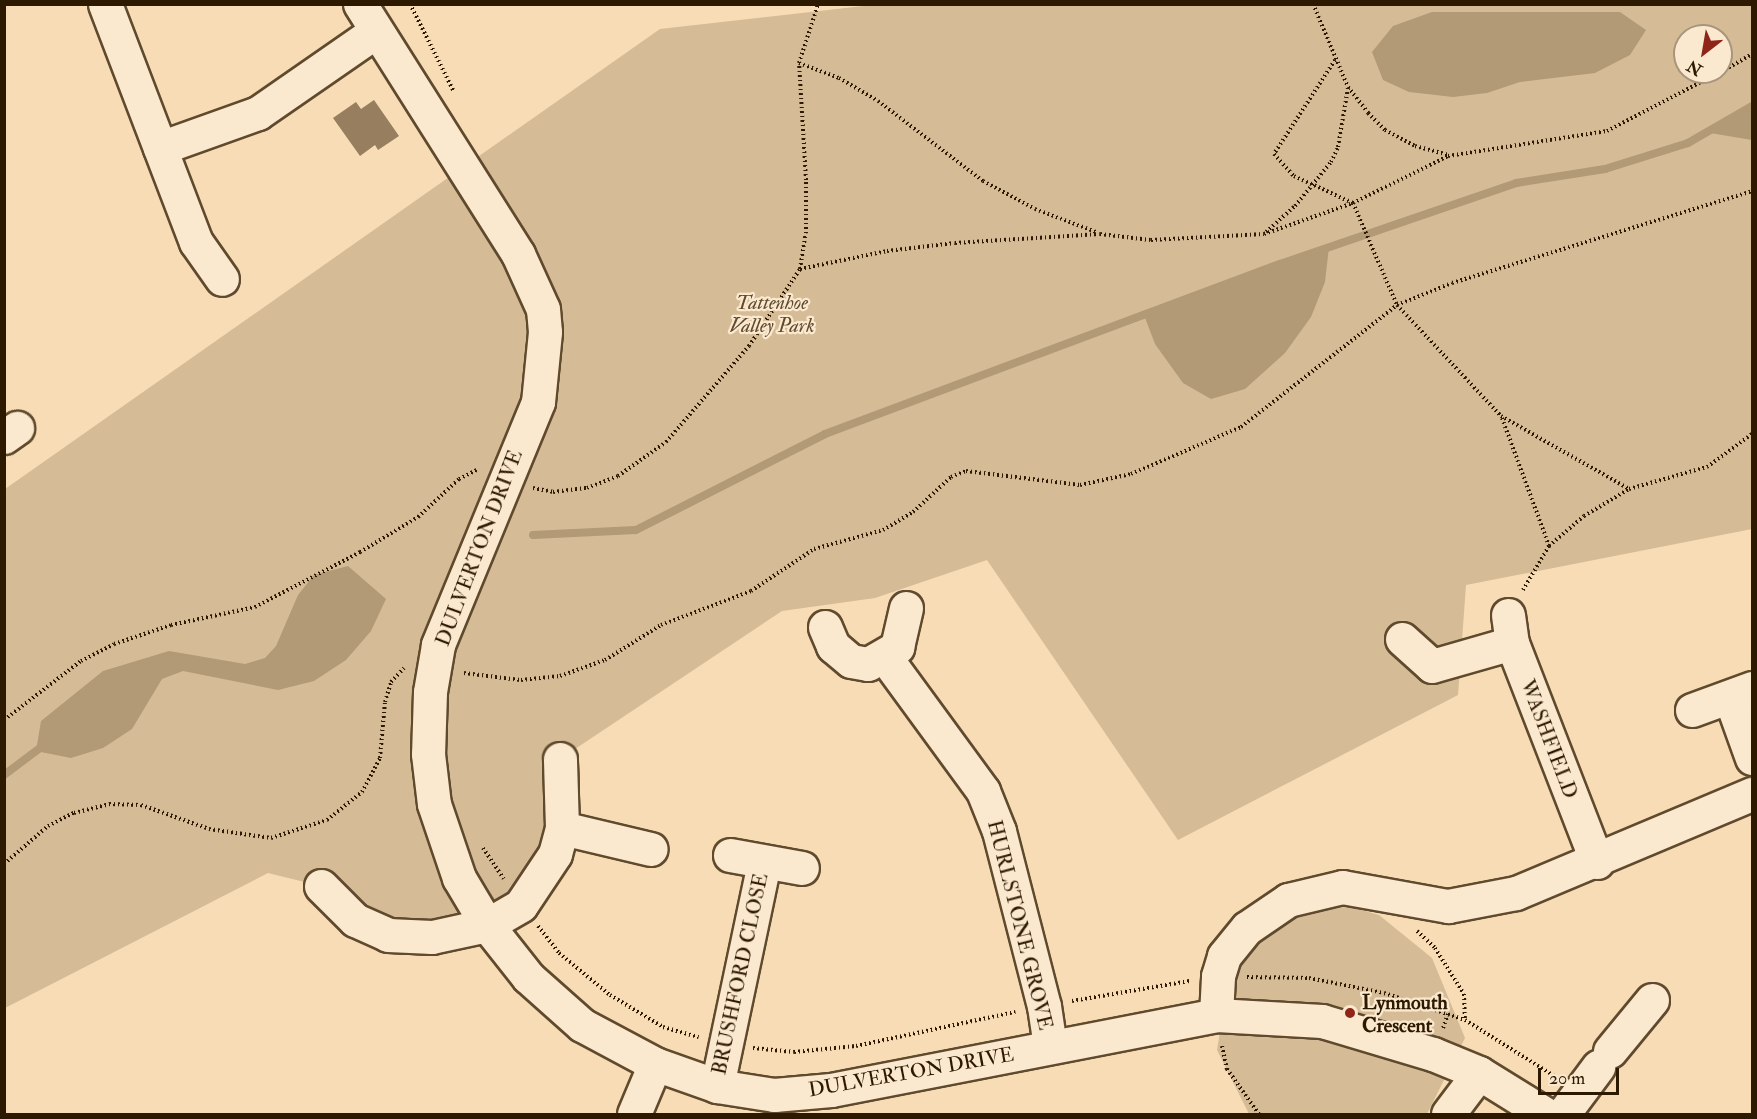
<!DOCTYPE html>
<html>
<head>
<meta charset="utf-8">
<style>
	body { margin:0 }
	#map { position:relative; width:1757px; height:1119px; overflow:hidden; background:#f7dcb5; font-family:"IM FELL Double Pica",serif }
	div>[style] { position:absolute }
	.green>* { inset:0; background:#d5bb96 }
	.water>* { inset:0; background:#b29a77 }
	.stream>* { height:8px; margin:-4px; padding:0 4px; transform-origin:4px; border-radius:4px; background:#b29a77 }
	.building>* { inset:0; background:#967e5e }
	.path>* { height:4px; margin-top:-2px; transform-origin:0; background:repeating-linear-gradient(90deg,#2d1900 0 1.5px,transparent 0 4.5px) }
	.roads { filter:drop-shadow(2px 0 #604a2d) drop-shadow(-2px 0 #604a2d) drop-shadow(0 2px #604a2d) drop-shadow(0 -2px #604a2d) }
	.minor>* { height:33px; margin:-16.5px; padding:0 16.5px; transform-origin:16.5px; border-radius:16.5px; background:#fae8cf }
	.dots>* { width:16px; height:16px; translate:-50% -50%; box-sizing:border-box; border:3px solid #fae8cf; border-radius:50% }
	span { translate:-50% -50%; white-space:nowrap; text-align:center; line-height:1.15; -webkit-text-stroke:4.5px #fae8cf; paint-order:stroke }
	.park-label { font-size:20px; color:#5f4a2d; font-style:italic }
	.street-label { font-size:20px; color:#2d1900 }
	.poi-label { font-size:20px; color:#2d1900; font-weight:700 }
	.left { translate:0 -50%; text-align:left }
	.frame { position:absolute; inset:0; border:6px solid #2d1900; pointer-events:none }
	.north { position:absolute; left:1673px; top:24px; width:60px; height:60px; box-sizing:border-box; background:#fae8cf; border:2px solid #a8957c; border-radius:50%; rotate:211deg; font-size:16px; font-weight:700; line-height:24px; text-align:center; color:#2d1900 }
	.north::after { content:''; display:block; margin:auto; width:21px; height:27px; background:#8f2418; clip-path:polygon(50% 0,100% 100%,50% 72%,0 100%) }
	.scale { position:absolute; left:1538px; top:1068px; width:81px; height:27px; box-sizing:border-box; border:3px solid #2d1900; border-top:0; padding-left:8px; font-size:18px; line-height:21px; white-space:nowrap; color:#2d1900; -webkit-text-stroke:4px #fae8cf; paint-order:stroke }
</style>
</head>
<body>
<div id="map">
	<div class="green">
		<div style="clip-path:polygon(evenodd,881px 4px,1752px 5px,1752px 529px,1466px 585px,1458px 695px,1178px 840px,987px 560px,875px 598px,782px 611px,560px 759px,562px 828px,521px 905px,388px 935px,321px 886px,268px 873px,5px 1008px,5px 489px,660px 29px,881px 4px,1685px 36px,1721px 36px,1721px 72px,1685px 72px,1685px 36px)"></div>
		<div style="clip-path:polygon(1351px 907px,1379px 915px,1432px 958px,1465px 1038px,1427px 1114px,1249px 1114px,1217px 1050px,1231px 965px,1285px 920px,1318px 908px)"></div>
	</div>
	<div class="water">
		<div style="clip-path:polygon(1432px 12px,1620px 12px,1646px 30px,1630px 55px,1595px 73px,1520px 82px,1487px 93px,1453px 97px,1409px 92px,1383px 80px,1372px 52px,1393px 26px)"></div>
		<div style="clip-path:polygon(1752px 106px,1752px 140px,1704px 132px,1731px 118px)"></div>
		<div style="clip-path:polygon(1329px 247px,1325px 282px,1311px 317px,1285px 353px,1245px 389px,1211px 399px,1183px 383px,1155px 344px,1144px 315px)"></div>
		<div style="clip-path:polygon(348px 566px,386px 599px,371px 631px,346px 660px,314px 681px,278px 690px,183px 671px,162px 679px,132px 729px,103px 748px,71px 758px,36px 751px,41px 721px,103px 671px,169px 651px,245px 664px,265px 658px,276px 646px,298px 595px,314px 575px)"></div>
	</div>
	<div class="stream">
		<div style="left:533px;top:535px;width:103px;rotate:-2.8deg"></div>
		<div style="left:636px;top:530px;width:212px;rotate:-26.9deg"></div>
		<div style="left:825px;top:434px;width:486px;rotate:-20.5deg"></div>
		<div style="left:1280px;top:264px;width:250px;rotate:-18.9deg"></div>
		<div style="left:1516px;top:183px;width:90px;rotate:-8.9deg"></div>
		<div style="left:1605px;top:169px;width:87px;rotate:-17.4deg"></div>
		<div style="left:1688px;top:143px;width:74px;rotate:-30deg"></div>
		<div style="left:4px;top:775px;width:50px;rotate:-36.9deg"></div>
	</div>
	<div class="building">
		<div style="clip-path:polygon(374px 100px,399px 136px,378px 150px,375px 145px,360px 156px,333px 118px,356px 102px,361px 109px)"></div>
	</div>
	<div class="path">
		<div style="left:410px;top:4px;width:98px;rotate:63.4deg"></div>
		<div style="left:1313px;top:4px;width:90px;rotate:67.1deg"></div>
		<div style="left:1348px;top:87px;width:33px;rotate:52deg"></div>
		<div style="left:1368px;top:113px;width:24px;rotate:45deg"></div>
		<div style="left:1385px;top:130px;width:34px;rotate:28deg"></div>
		<div style="left:1415px;top:146px;width:34px;rotate:15deg"></div>
		<div style="left:1335px;top:60px;width:112px;rotate:123deg"></div>
		<div style="left:1274px;top:154px;width:30px;rotate:48deg"></div>
		<div style="left:1294px;top:176px;width:65px;rotate:24.6deg"></div>
		<div style="left:1353px;top:203px;width:111px;rotate:66.7deg"></div>
		<div style="left:1397px;top:305px;width:152px;rotate:46.9deg"></div>
		<div style="left:1501px;top:416px;width:147px;rotate:29.7deg"></div>
		<div style="left:799px;top:63px;width:43px;rotate:20.6deg"></div>
		<div style="left:839px;top:78px;width:45px;rotate:30.5deg"></div>
		<div style="left:878px;top:101px;width:132px;rotate:37.3deg"></div>
		<div style="left:983px;top:181px;width:59px;rotate:28.3deg"></div>
		<div style="left:1035px;top:209px;width:65px;rotate:20.7deg"></div>
		<div style="left:1721px;top:72px;width:36px;rotate:-30deg"></div>
		<div style="left:1266px;top:232px;width:39px;rotate:-42deg"></div>
		<div style="left:1295px;top:206px;width:57px;rotate:-50.7deg"></div>
		<div style="left:1331px;top:162px;width:17px;rotate:-65deg"></div>
		<div style="left:1338px;top:147px;width:60px;rotate:-80.4deg"></div>
		<div style="left:800px;top:269px;width:36px;rotate:-81deg"></div>
		<div style="left:806px;top:233px;width:53px;rotate:-90deg"></div>
		<div style="left:806px;top:180px;width:117px;rotate:-93.4deg"></div>
		<div style="left:799px;top:63px;width:62px;rotate:-72.1deg"></div>
		<div style="left:1502px;top:418px;width:136px;rotate:69.8deg"></div>
		<div style="left:533px;top:488px;width:20px;rotate:11deg"></div>
		<div style="left:553px;top:492px;width:34px;rotate:-7deg"></div>
		<div style="left:587px;top:488px;width:33px;rotate:-21deg"></div>
		<div style="left:618px;top:476px;width:59px;rotate:-35.3deg"></div>
		<div style="left:666px;top:442px;width:127px;rotate:-49.2deg"></div>
		<div style="left:749px;top:346px;width:92px;rotate:-56.5deg"></div>
		<div style="left:800px;top:269px;width:89px;rotate:-11.7deg"></div>
		<div style="left:887px;top:251px;width:68px;rotate:-6.7deg"></div>
		<div style="left:955px;top:243px;width:145px;rotate:-3.6deg"></div>
		<div style="left:1100px;top:234px;width:51px;rotate:6.7deg"></div>
		<div style="left:1151px;top:240px;width:113px;rotate:-3deg"></div>
		<div style="left:1264px;top:234px;width:94px;rotate:-19.2deg"></div>
		<div style="left:1353px;top:203px;width:106px;rotate:-26.3deg"></div>
		<div style="left:1448px;top:156px;width:161px;rotate:-8.9deg"></div>
		<div style="left:1607px;top:131px;width:127px;rotate:-27.6deg"></div>
		<div style="left:1523px;top:590px;width:51px;rotate:-59.4deg"></div>
		<div style="left:1549px;top:546px;width:46px;rotate:-40.6deg"></div>
		<div style="left:1584px;top:516px;width:52px;rotate:-31deg"></div>
		<div style="left:1629px;top:489px;width:81px;rotate:-15.8deg"></div>
		<div style="left:1707px;top:467px;width:56px;rotate:-36.3deg"></div>
		<div style="left:464px;top:673px;width:57px;rotate:7deg"></div>
		<div style="left:521px;top:680px;width:39px;rotate:-6deg"></div>
		<div style="left:560px;top:676px;width:48px;rotate:-19.6deg"></div>
		<div style="left:605px;top:660px;width:66px;rotate:-32deg"></div>
		<div style="left:661px;top:625px;width:96px;rotate:-20.7deg"></div>
		<div style="left:751px;top:591px;width:76px;rotate:-33.7deg"></div>
		<div style="left:814px;top:549px;width:72px;rotate:-15.4deg"></div>
		<div style="left:883px;top:530px;width:35px;rotate:-31deg"></div>
		<div style="left:913px;top:512px;width:52px;rotate:-42.6deg"></div>
		<div style="left:951px;top:477px;width:16px;rotate:-22deg"></div>
		<div style="left:966px;top:471px;width:115px;rotate:7deg"></div>
		<div style="left:1080px;top:485px;width:52px;rotate:-12.2deg"></div>
		<div style="left:1131px;top:474px;width:120px;rotate:-23.1deg"></div>
		<div style="left:1241px;top:427px;width:198px;rotate:-38deg"></div>
		<div style="left:1397px;top:305px;width:59px;rotate:-21.8deg"></div>
		<div style="left:1452px;top:283px;width:314px;rotate:-17deg"></div>
		<div style="left:4px;top:720px;width:97px;rotate:-37.5deg"></div>
		<div style="left:81px;top:661px;width:37px;rotate:-27deg"></div>
		<div style="left:114px;top:644px;width:60px;rotate:-18.4deg"></div>
		<div style="left:171px;top:625px;width:86px;rotate:-12.1deg"></div>
		<div style="left:255px;top:607px;width:119px;rotate:-27.6deg"></div>
		<div style="left:360px;top:552px;width:68px;rotate:-31.1deg"></div>
		<div style="left:418px;top:517px;width:56px;rotate:-42.8deg"></div>
		<div style="left:459px;top:479px;width:22px;rotate:-27deg"></div>
		<div style="left:483px;top:848px;width:37px;rotate:56deg"></div>
		<div style="left:4px;top:864px;width:58px;rotate:-40.8deg"></div>
		<div style="left:48px;top:826px;width:29px;rotate:-27deg"></div>
		<div style="left:74px;top:813px;width:36px;rotate:-14deg"></div>
		<div style="left:109px;top:804px;width:32px;rotate:2deg"></div>
		<div style="left:141px;top:805px;width:72px;rotate:19.4deg"></div>
		<div style="left:209px;top:829px;width:63px;rotate:8.3deg"></div>
		<div style="left:271px;top:838px;width:59px;rotate:-17.8deg"></div>
		<div style="left:327px;top:820px;width:45px;rotate:-38.7deg"></div>
		<div style="left:362px;top:792px;width:38px;rotate:-62deg"></div>
		<div style="left:380px;top:758px;width:56px;rotate:-84.9deg"></div>
		<div style="left:385px;top:702px;width:21px;rotate:-73deg"></div>
		<div style="left:391px;top:682px;width:19px;rotate:-47deg"></div>
		<div style="left:538px;top:926px;width:34px;rotate:52deg"></div>
		<div style="left:559px;top:953px;width:66px;rotate:39.5deg"></div>
		<div style="left:610px;top:995px;width:62px;rotate:31.1deg"></div>
		<div style="left:663px;top:1027px;width:37px;rotate:16deg"></div>
		<div style="left:1417px;top:931px;width:25px;rotate:43deg"></div>
		<div style="left:1435px;top:948px;width:54px;rotate:57.8deg"></div>
		<div style="left:1464px;top:994px;width:26px;rotate:88deg"></div>
		<div style="left:1247px;top:977px;width:62px;rotate:0.9deg"></div>
		<div style="left:1309px;top:978px;width:76px;rotate:11.3deg"></div>
		<div style="left:1384px;top:993px;width:85px;rotate:18.4deg"></div>
		<div style="left:1465px;top:1020px;width:107px;rotate:32.1deg"></div>
		<div style="left:1072px;top:1001px;width:119px;rotate:-9.7deg"></div>
		<div style="left:1443px;top:1028px;width:15px;rotate:-70deg"></div>
		<div style="left:1222px;top:1046px;width:24px;rotate:78deg"></div>
		<div style="left:1227px;top:1069px;width:55px;rotate:54.6deg"></div>
		<div style="left:753px;top:1048px;width:41px;rotate:5.6deg"></div>
		<div style="left:794px;top:1052px;width:62px;rotate:-5.5deg"></div>
		<div style="left:856px;top:1046px;width:163px;rotate:-12.1deg"></div>
	</div>
	<div class="roads">
		<div class="minor">
			<div style="left:105px;top:4px;width:255px;rotate:69.1deg"></div>
			<div style="left:196px;top:242px;width:45px;rotate:54.9deg"></div>
			<div style="left:360px;top:4px;width:296px;rotate:57.7deg"></div>
			<div style="left:518px;top:254px;width:60px;rotate:65.6deg"></div>
			<div style="left:543px;top:309px;width:23px;rotate:85deg"></div>
			<div style="left:545px;top:332px;width:70px;rotate:95.7deg"></div>
			<div style="left:538px;top:402px;width:263px;rotate:112.4deg"></div>
			<div style="left:438px;top:645px;width:48px;rotate:99.7deg"></div>
			<div style="left:430px;top:692px;width:62px;rotate:91.8deg"></div>
			<div style="left:428px;top:754px;width:50px;rotate:83.2deg"></div>
			<div style="left:434px;top:804px;width:78px;rotate:71.3deg"></div>
			<div style="left:459px;top:878px;width:55px;rotate:59.2deg"></div>
			<div style="left:487px;top:925px;width:66px;rotate:51.7deg"></div>
			<div style="left:528px;top:977px;width:72px;rotate:41.6deg"></div>
			<div style="left:582px;top:1025px;width:83px;rotate:28.1deg"></div>
			<div style="left:655px;top:1064px;width:66px;rotate:19.5deg"></div>
			<div style="left:717px;top:1086px;width:58px;rotate:9deg"></div>
			<div style="left:774px;top:1095px;width:57px;rotate:-5deg"></div>
			<div style="left:831px;top:1090px;width:392px;rotate:-11deg"></div>
			<div style="left:1216px;top:1015px;width:106px;rotate:3.2deg"></div>
			<div style="left:1322px;top:1021px;width:116px;rotate:16.6deg"></div>
			<div style="left:1433px;top:1054px;width:50px;rotate:22.4deg"></div>
			<div style="left:1479px;top:1073px;width:78px;rotate:31.8deg"></div>
			<div style="left:160px;top:148px;width:104px;rotate:-19.7deg"></div>
			<div style="left:258px;top:113px;width:142px;rotate:-34.7deg"></div>
			<div style="left:4px;top:437px;width:16px;rotate:-35deg"></div>
			<div style="left:1508px;top:615px;width:28px;rotate:82deg"></div>
			<div style="left:1512px;top:643px;width:235px;rotate:68.8deg"></div>
			<div style="left:825px;top:627px;width:21px;rotate:67deg"></div>
			<div style="left:833px;top:646px;width:23px;rotate:40deg"></div>
			<div style="left:851px;top:661px;width:17px;rotate:10deg"></div>
			<div style="left:868px;top:664px;width:34px;rotate:-30deg"></div>
			<div style="left:897px;top:647px;width:40px;rotate:-77deg"></div>
			<div style="left:1402px;top:639px;width:40px;rotate:42deg"></div>
			<div style="left:1432px;top:666px;width:83px;rotate:-16deg"></div>
			<div style="left:885px;top:657px;width:166px;rotate:53.8deg"></div>
			<div style="left:983px;top:791px;width:43px;rotate:68.2deg"></div>
			<div style="left:999px;top:831px;width:181px;rotate:75.6deg"></div>
			<div style="left:1044px;top:1006px;width:40px;rotate:81.5deg"></div>
			<div style="left:1730px;top:697px;width:65px;rotate:70.2deg"></div>
			<div style="left:1692px;top:710px;width:64px;rotate:-20.1deg"></div>
			<div style="left:562px;top:828px;width:91px;rotate:13.3deg"></div>
			<div style="left:730px;top:855px;width:73px;rotate:10.2deg"></div>
			<div style="left:321px;top:886px;width:48px;rotate:45deg"></div>
			<div style="left:355px;top:920px;width:36px;rotate:24deg"></div>
			<div style="left:388px;top:935px;width:44px;rotate:2.6deg"></div>
			<div style="left:432px;top:937px;width:56px;rotate:-12.3deg"></div>
			<div style="left:487px;top:925px;width:39px;rotate:-30deg"></div>
			<div style="left:521px;top:905px;width:61px;rotate:-56.3deg"></div>
			<div style="left:555px;top:854px;width:27px;rotate:-75deg"></div>
			<div style="left:562px;top:828px;width:69px;rotate:-91.7deg"></div>
			<div style="left:1216px;top:1015px;width:39px;rotate:-87deg"></div>
			<div style="left:1218px;top:976px;width:21px;rotate:-73deg"></div>
			<div style="left:1224px;top:956px;width:36px;rotate:-51deg"></div>
			<div style="left:1247px;top:928px;width:50px;rotate:-34.3deg"></div>
			<div style="left:1288px;top:900px;width:56px;rotate:-13.5deg"></div>
			<div style="left:1342px;top:887px;width:108px;rotate:10.2deg"></div>
			<div style="left:1448px;top:906px;width:69px;rotate:-10.8deg"></div>
			<div style="left:1516px;top:893px;width:256px;rotate:-22.8deg"></div>
			<div style="left:1610px;top:1051px;width:66px;rotate:-50.5deg"></div>
			<div style="left:717px;top:1086px;width:228px;rotate:-78.1deg"></div>
			<div style="left:634px;top:1114px;width:54px;rotate:-67.2deg"></div>
			<div style="left:1448px;top:1114px;width:51px;rotate:-52.9deg"></div>
			<div style="left:1563px;top:1114px;width:59px;rotate:-53.3deg"></div>
		</div>
	</div>
	<div class="dots">
		<div style="left:1350px;top:1013px;background:#8f2418"></div>
	</div>
	<div class="park-label">
		<span style="left:772px;top:314px">Tattenhoe<br>Valley Park</span>
	</div>
	<div class="street-label">
		<span style="left:479px;top:548px;rotate:-69deg">DULVERTON DRIVE</span>
		<span style="left:1549px;top:739px;rotate:69deg">WASHFIELD</span>
		<span style="left:1020px;top:925px;rotate:76deg">HURLSTONE GROVE</span>
		<span style="left:740px;top:974px;rotate:-78deg">BRUSHFORD CLOSE</span>
		<span style="left:911px;top:1072px;rotate:-10deg">DULVERTON DRIVE</span>
	</div>
	<div class="poi-label">
		<span class="left" style="left:1362px;top:1014px">Lynmouth<br>Crescent</span>
	</div>
	<div class="frame"></div>
	<div class="north">N</div>
	<div class="scale">20 m</div>
</div>
</body>
</html>
